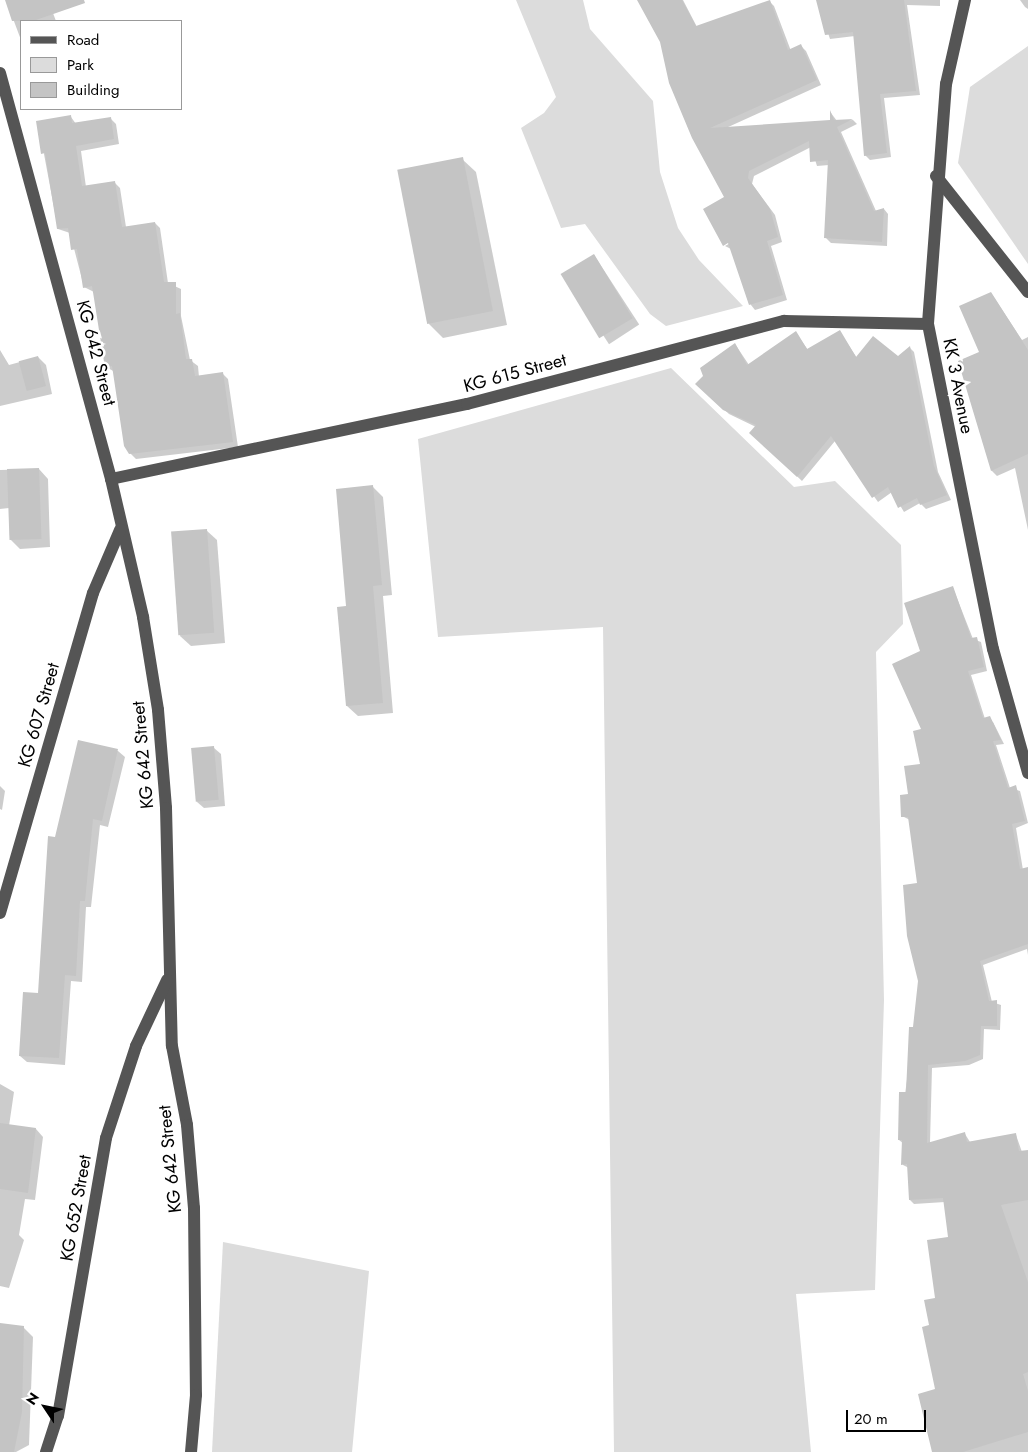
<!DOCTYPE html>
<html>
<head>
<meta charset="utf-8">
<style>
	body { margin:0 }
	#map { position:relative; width:1028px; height:1452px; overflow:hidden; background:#fff; font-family:Jost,sans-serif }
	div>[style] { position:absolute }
	.green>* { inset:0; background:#dcdcdc }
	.shadow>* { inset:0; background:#0003; transform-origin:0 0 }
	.building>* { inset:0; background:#c4c4c4; transform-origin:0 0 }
	.minor>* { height:12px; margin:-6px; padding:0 6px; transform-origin:6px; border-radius:6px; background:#555 }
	span { translate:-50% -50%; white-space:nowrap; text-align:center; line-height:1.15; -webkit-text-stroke:5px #fff; paint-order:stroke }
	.street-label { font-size:18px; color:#000 }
	.legend { position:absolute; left:20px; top:20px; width:162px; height:90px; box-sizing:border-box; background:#fff; border:1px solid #999; margin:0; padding:6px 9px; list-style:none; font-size:15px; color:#000 }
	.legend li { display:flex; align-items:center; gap:10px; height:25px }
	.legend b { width:25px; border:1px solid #999 }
	.north { position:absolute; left:20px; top:1382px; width:50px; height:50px; -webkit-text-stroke:4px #fff; paint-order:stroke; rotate:304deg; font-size:14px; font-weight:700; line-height:20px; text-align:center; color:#000 }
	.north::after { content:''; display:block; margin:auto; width:18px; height:22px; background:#000; clip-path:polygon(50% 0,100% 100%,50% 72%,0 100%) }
	.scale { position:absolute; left:846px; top:1410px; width:80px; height:22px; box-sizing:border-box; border:2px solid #000; border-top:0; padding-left:6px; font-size:15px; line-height:18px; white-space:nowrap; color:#000; -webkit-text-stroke:4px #fff; paint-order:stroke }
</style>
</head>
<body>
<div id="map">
	<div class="green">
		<div style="clip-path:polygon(516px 0,583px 0,590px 29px,653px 101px,660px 172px,678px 228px,699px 260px,743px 306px,666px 326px,650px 314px,585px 224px,561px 228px,521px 128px,544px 113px,556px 97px)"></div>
		<div style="clip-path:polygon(1028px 46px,1028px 264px,958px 163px,970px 87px)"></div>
		<div style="clip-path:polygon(671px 368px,794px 487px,835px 481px,901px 545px,903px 624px,876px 652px,884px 1000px,875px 1290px,796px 1294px,811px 1452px,614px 1452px,603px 627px,438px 637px,418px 439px)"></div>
		<div style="clip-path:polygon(223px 1242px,369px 1271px,352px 1452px,212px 1452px)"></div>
	</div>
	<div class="shadow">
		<div style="clip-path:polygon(6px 0,48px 0,56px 21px,21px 21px,21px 40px)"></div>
		<div style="clip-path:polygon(647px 0,683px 0,697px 27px,769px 1px,774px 6px,791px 51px,801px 46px,806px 51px,821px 85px,726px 128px,831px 121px,831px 113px,837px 121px,853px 120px,857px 124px,841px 132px,876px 211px,884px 209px,888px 214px,887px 246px,831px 243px,826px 238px,829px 165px,817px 166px,811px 147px,754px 176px,752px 184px,775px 215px,782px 242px,771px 246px,787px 300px,755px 310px,751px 305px,731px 249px,725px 246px,734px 241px,726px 197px)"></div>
		<div style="clip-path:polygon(817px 0,940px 0,940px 6px,907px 5px,920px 95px,884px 98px,891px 157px,870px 160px,865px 155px,855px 36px,830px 39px)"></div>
		<div style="clip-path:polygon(1020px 0,1028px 0,1028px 9px,1025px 7px)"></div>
		<div style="clip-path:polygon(71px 117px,76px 124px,111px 119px,116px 124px,119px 144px,81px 151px,86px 187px,115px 183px,120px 188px,126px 227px,155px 223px,160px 228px,168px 283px,181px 289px,181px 316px,190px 360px,198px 366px,199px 377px,222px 373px,228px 379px,238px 447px,136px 459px,130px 453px,115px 372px,106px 367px,94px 292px,84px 287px,70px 233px,58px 229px,38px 122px)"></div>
		<div style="clip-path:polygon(462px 159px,476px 172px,507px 325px,443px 338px,429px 324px)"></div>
		<div style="left:594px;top:255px;width:83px;height:36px;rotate:57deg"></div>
		<div style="clip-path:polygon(991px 293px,1022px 340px,1028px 337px,1028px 530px,1015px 468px,997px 476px,992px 471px,959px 361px,980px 353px)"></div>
		<div style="clip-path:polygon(840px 332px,857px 358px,898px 358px,910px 348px,914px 352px,938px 472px,951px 500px,926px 509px,920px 503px,904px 512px,892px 492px,878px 502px,835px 441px,802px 481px,751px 433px,756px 427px,729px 414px,697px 384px,735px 344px,749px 365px,796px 333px,808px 350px)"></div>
		<div style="clip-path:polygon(0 350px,9px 365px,38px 357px,46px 365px,52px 394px,0 406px)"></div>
		<div style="clip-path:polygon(39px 469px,48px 479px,50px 547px,20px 549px,10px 539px,9px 508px,0 509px,0 470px)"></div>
		<div style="clip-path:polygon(373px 487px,383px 497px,392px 595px,383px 596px,393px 713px,358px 716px,347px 706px,347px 607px)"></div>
		<div style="clip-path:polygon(206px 530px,217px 540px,225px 643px,191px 646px,180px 636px)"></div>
		<div style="clip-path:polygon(953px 588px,973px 639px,981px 642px,987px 671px,971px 675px,985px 719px,993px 722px,1004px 744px,996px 745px,1010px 788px,1020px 791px,1028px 823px,1016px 828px,1023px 870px,1028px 871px,1028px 955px,1027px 949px,983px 965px,992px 1002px,1001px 1005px,1000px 1030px,984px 1029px,983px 1059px,969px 1065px,932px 1068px,930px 1143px,965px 1134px,970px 1142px,1016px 1135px,1022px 1152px,1028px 1151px,1028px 1452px,933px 1452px,936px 1390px,931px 1326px,949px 1238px,945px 1202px,914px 1204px,910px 1200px,909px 1168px,903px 1165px,904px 1144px,899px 1140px,920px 981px,918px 884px,910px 820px,902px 816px,922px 765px,922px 730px)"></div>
		<div style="clip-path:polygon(79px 742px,118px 751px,125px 757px,108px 827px,100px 825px,91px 907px,86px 907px,82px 982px,71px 981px,65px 1065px,27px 1062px,20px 1056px,39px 994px,56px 838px)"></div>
		<div style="clip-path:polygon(214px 748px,221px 754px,225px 806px,204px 808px,197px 802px)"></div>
		<div style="clip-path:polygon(0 786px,5px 791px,2px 810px,0 809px)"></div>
		<div style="clip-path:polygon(0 1084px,14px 1092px,9px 1126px,36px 1129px,43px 1137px,35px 1200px,25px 1199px,19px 1235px,24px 1240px,9px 1288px,0 1286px)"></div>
		<div style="clip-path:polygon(23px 1327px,33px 1337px,29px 1445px,16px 1452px,0 1452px,0 1337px)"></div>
	</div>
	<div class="building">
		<div style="clip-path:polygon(5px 0,84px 0,85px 3px,33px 21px,12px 21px)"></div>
		<div style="clip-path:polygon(637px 0,682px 0,696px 26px,770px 0,788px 50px,801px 44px,817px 80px,710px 128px,830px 120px,830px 110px,834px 120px,853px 119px,837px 127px,874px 211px,884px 208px,882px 242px,824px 238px,828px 160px,810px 162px,809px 141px,749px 171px,748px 178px,770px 209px,778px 237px,767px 241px,783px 295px,749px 305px,728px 243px,723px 246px,703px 209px,724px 197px,692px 138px,669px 83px,660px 42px)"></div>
		<div style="clip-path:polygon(816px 0,904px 0,916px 91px,880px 94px,887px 153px,864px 156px,853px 32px,825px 35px)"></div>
		<div style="clip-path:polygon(71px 115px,72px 123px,111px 117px,114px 139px,76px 146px,82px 186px,115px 181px,122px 227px,155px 222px,164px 282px,176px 282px,176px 314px,180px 313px,186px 359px,192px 359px,195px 376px,223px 372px,233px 442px,129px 454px,124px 446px,112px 366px,105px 368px,92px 286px,83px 288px,77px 249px,71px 250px,68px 228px,57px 229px,45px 153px,41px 154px,36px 121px)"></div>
		<div style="left:463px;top:157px;width:157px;height:67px;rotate:79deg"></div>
		<div style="left:594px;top:254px;width:75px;height:39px;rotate:59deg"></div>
		<div style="clip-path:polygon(991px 292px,1028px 350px,1028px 454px,991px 471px,958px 361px,979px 352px,959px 306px)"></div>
		<div style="clip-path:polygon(840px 330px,856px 357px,873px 336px,898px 356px,910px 346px,934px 466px,947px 495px,920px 505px,917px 498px,898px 508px,888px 487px,872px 498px,831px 436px,797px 477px,749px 433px,756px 425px,723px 410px,695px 384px,703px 376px,700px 368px,735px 343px,747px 365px,796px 331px,807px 349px)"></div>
		<div style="left:38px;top:356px;width:31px;height:20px;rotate:75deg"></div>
		<div style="left:39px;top:468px;width:71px;height:32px;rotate:88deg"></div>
		<div style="clip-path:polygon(373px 485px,382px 585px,373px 586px,383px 703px,346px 706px,337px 607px,346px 606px,336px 489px)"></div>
		<div style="left:207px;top:529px;width:104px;height:36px;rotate:86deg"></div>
		<div style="clip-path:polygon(953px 586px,971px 638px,977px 637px,984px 667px,968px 671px,983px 718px,990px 716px,1001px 740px,993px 741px,1008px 788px,1016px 785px,1025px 821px,1012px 824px,1020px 869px,1028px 867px,1028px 944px,980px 961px,989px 1001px,997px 1000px,997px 1026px,981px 1026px,980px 1055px,965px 1061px,928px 1065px,927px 1143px,965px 1132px,967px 1142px,1016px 1133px,1019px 1151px,1028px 1150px,1028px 1200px,1001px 1205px,1028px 1282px,1028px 1372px,1023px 1374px,1028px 1391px,1028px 1432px,963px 1452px,932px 1452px,918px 1394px,935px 1389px,922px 1327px,929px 1325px,924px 1300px,935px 1298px,927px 1240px,948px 1237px,943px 1198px,909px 1200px,907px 1164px,901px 1165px,902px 1140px,898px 1140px,899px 1092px,906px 1092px,909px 1027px,913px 1027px,918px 981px,907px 936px,903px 885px,917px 883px,908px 817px,901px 817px,900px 795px,908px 794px,904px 766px,920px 764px,913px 731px,921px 729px,892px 664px,920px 651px,904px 603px)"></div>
		<div style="clip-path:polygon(78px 740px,118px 749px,102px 821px,93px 819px,85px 901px,80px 901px,76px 976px,65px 975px,59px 1058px,19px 1056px,23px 992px,38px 993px,48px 836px,55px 837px)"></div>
		<div style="left:214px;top:746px;width:54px;height:23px;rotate:85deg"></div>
		<div style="clip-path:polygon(0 1123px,36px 1128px,28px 1193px,0 1189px)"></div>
		<div style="clip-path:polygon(0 1323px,24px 1326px,22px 1412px,14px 1452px,0 1452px)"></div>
	</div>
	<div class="minor">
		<div style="left:965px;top:0;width:86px;rotate:102.7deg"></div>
		<div style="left:946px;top:84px;width:241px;rotate:94.3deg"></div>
		<div style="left:928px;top:324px;width:331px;rotate:78.7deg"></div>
		<div style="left:993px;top:649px;width:129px;rotate:74.2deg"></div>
		<div style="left:0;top:73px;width:421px;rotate:74.7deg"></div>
		<div style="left:111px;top:479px;width:142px;rotate:76.9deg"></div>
		<div style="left:143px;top:617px;width:94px;rotate:80.8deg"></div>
		<div style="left:158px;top:710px;width:98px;rotate:85.3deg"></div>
		<div style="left:166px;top:808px;width:238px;rotate:88.6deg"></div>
		<div style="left:172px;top:1046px;width:80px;rotate:79.2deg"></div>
		<div style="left:187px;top:1125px;width:83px;rotate:85.2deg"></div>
		<div style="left:194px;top:1208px;width:187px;rotate:89.4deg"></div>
		<div style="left:196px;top:1395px;width:57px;rotate:95deg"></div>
		<div style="left:936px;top:176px;width:148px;rotate:51.6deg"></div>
		<div style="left:111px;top:479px;width:364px;rotate:-11.9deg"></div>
		<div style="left:467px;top:404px;width:328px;rotate:-14.7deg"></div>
		<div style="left:784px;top:321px;width:144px;rotate:1.2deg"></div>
		<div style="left:0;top:913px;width:333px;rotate:-73.8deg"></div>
		<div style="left:93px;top:593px;width:69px;rotate:-66.8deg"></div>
		<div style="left:46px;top:1452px;width:38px;rotate:-72deg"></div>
		<div style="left:58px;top:1416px;width:282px;rotate:-80.2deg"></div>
		<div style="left:106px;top:1138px;width:97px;rotate:-71.9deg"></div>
		<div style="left:136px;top:1046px;width:73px;rotate:-64.8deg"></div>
	</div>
	<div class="street-label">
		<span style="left:96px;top:353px;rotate:75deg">KG 642 Street</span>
		<span style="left:515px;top:373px;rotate:-15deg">KG 615 Street</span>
		<span style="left:958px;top:386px;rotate:79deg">KK 3 Avenue</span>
		<span style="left:39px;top:715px;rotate:-74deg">KG 607 Street</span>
		<span style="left:143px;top:755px;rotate:-95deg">KG 642 Street</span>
		<span style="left:170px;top:1159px;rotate:-96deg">KG 642 Street</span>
		<span style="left:76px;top:1208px;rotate:-80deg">KG 652 Street</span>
	</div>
	<ul class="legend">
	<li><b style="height:6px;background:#555"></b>Road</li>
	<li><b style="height:14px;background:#dcdcdc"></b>Park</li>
	<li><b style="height:14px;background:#c4c4c4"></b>Building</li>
	</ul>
	<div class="north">N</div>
	<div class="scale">20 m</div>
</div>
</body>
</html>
